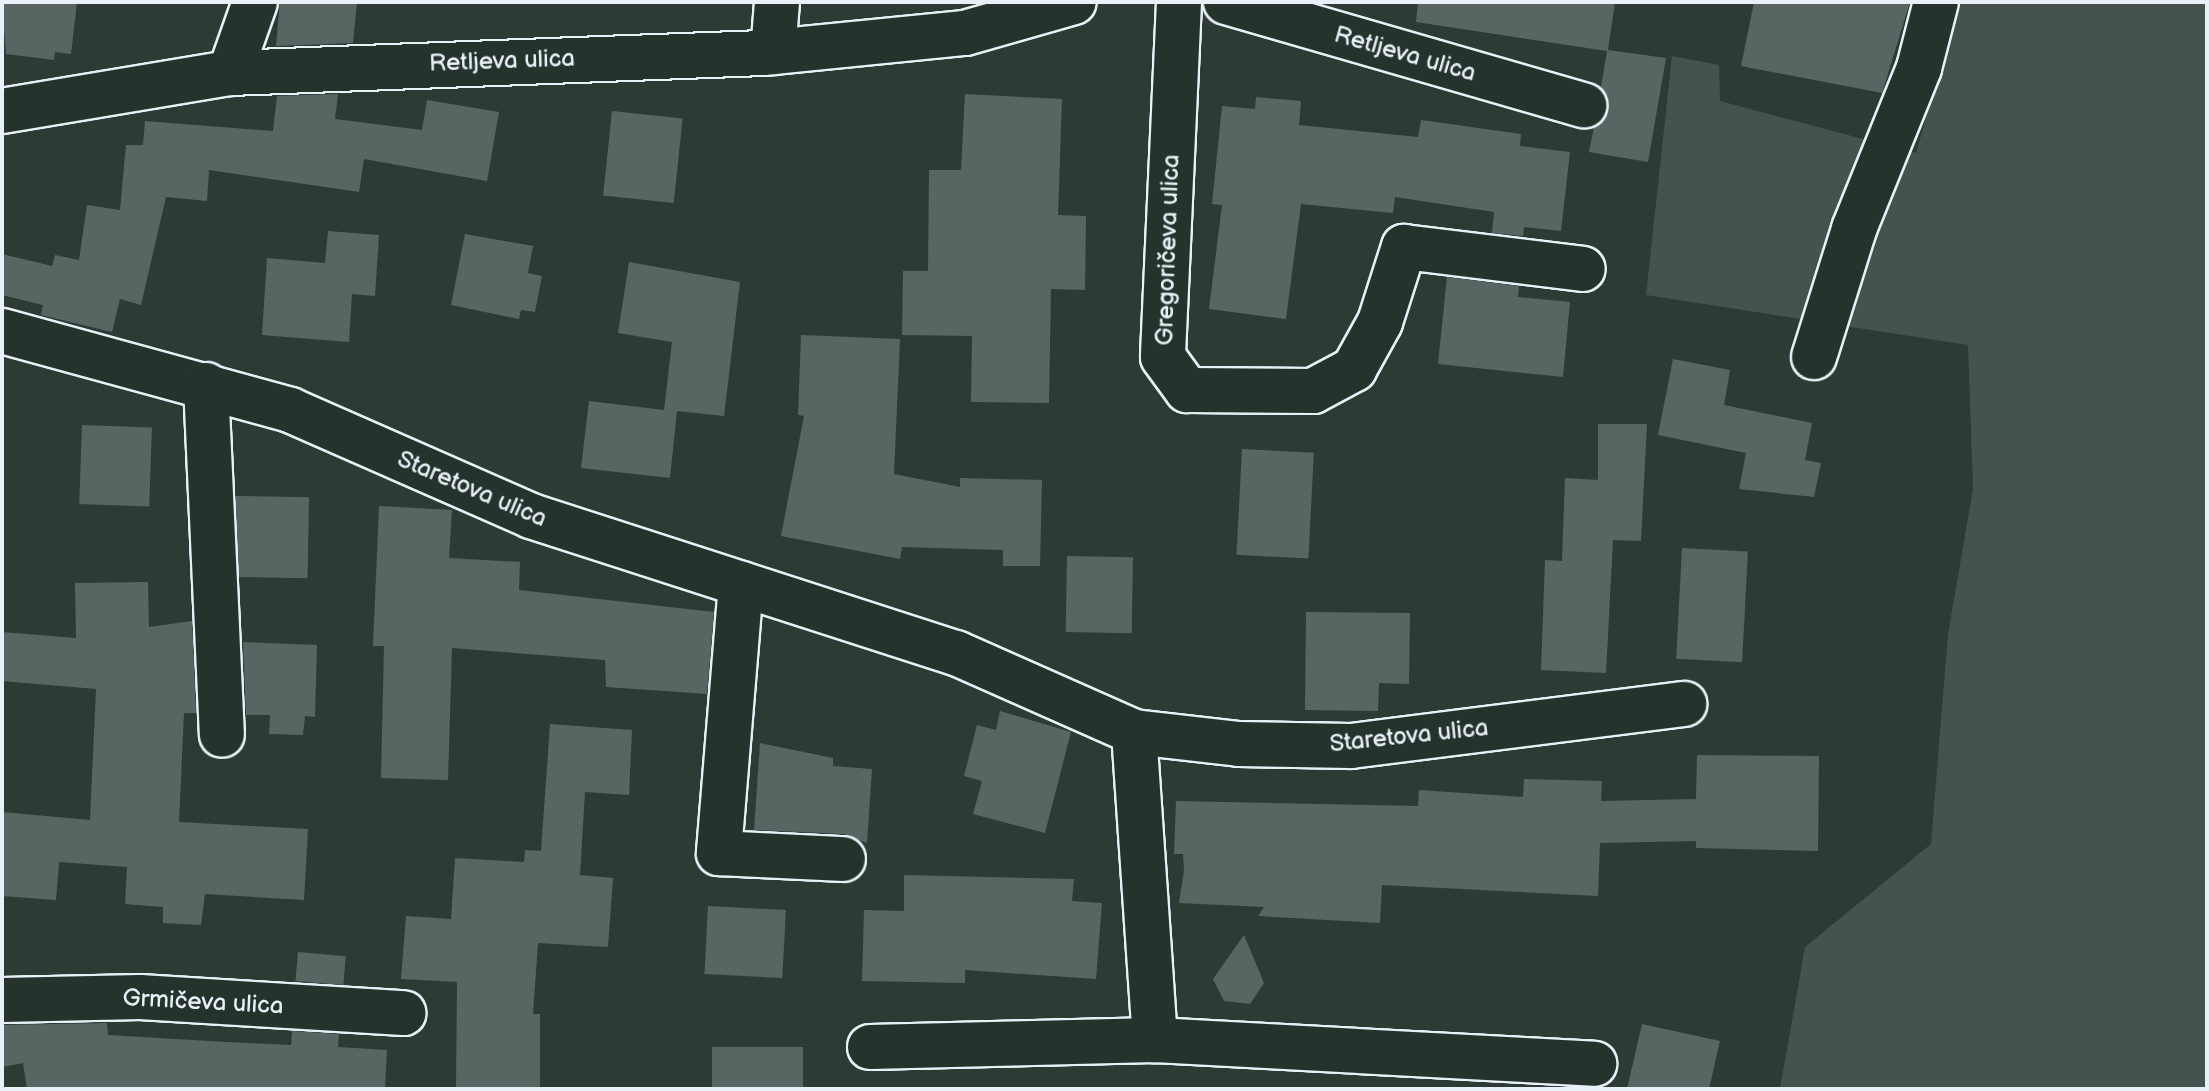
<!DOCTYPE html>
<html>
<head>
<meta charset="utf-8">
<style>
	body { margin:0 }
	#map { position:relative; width:2209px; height:1091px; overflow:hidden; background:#2e3b35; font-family:"Balsamiq Sans",sans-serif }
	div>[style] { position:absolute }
	.green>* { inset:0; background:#45524e }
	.building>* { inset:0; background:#596563; transform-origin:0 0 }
	.roads { filter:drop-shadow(2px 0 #e8f1f8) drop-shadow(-2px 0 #e8f1f8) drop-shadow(0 2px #e8f1f8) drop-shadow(0 -2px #e8f1f8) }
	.street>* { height:44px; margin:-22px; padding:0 22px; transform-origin:22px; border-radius:22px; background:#26332d }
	span { translate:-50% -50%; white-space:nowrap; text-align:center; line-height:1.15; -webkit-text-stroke:7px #26332d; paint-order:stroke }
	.street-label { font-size:24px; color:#e8f1f8 }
	.frame { position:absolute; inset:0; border:4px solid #e8f1f8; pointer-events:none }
</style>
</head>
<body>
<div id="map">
	<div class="green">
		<div style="clip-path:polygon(1959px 2px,2207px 2px,2207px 1089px,1780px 1089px,1805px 947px,1931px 844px,1948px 634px,1973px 489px,1968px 345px,1646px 295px,1672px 56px,1719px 65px,1720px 101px,1916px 153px)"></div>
	</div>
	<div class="building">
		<div style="clip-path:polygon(2px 2px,77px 2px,71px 54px,55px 52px,54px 60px,6px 54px)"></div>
		<div style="clip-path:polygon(280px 2px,357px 2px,353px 43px,276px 46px)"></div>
		<div style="clip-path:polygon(1418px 2px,1615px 2px,1608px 50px,1666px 58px,1648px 162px,1589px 152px,1594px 127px,1608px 111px,1601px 87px,1607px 51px,1416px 22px)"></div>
		<div style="clip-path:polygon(1754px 2px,1910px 2px,1882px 93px,1741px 66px)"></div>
		<div style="clip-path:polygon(338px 94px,335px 119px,422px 130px,427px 100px,499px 112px,487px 181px,364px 159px,359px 192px,209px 170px,207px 201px,166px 197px,141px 305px,120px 299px,112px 332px,41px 315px,43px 305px,2px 295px,2px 254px,52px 266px,55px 255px,79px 260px,87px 205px,120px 210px,126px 145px,143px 145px,145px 121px,273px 131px,277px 96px)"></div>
		<div style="clip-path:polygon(965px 94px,1062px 99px,1058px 215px,1086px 216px,1085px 290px,1051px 289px,1049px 403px,971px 402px,972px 336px,902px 335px,903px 271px,928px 271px,929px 170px,961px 170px)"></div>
		<div style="clip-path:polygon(1256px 97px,1301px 101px,1299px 125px,1418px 137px,1421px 120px,1521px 134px,1520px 146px,1570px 152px,1561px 231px,1524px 227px,1523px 236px,1492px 233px,1494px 212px,1395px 197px,1393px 213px,1301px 204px,1286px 319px,1209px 309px,1222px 205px,1212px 204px,1222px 106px,1255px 109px)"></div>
		<div style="left:612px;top:111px;width:71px;height:85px;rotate:6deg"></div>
		<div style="clip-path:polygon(328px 231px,379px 235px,375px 296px,352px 294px,349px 342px,262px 335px,267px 258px,325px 263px)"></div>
		<div style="clip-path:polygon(465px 234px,533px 246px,528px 273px,542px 276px,535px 312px,521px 310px,519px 319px,451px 305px)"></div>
		<div style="clip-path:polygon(629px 262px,740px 282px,724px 416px,677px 411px,670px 478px,581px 468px,589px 401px,664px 410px,672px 342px,618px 333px)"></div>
		<div style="clip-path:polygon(1447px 277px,1519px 286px,1518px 297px,1570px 302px,1563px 377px,1438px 364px)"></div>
		<div style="clip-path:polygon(801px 335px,900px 339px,894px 474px,960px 487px,960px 478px,1042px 480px,1040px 566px,1003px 566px,1003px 550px,902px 547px,900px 559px,781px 536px,804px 416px,798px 415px)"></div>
		<div style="clip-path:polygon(1673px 359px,1730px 370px,1724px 405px,1812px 423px,1805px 460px,1821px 463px,1814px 497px,1739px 489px,1746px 453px,1658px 435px)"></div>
		<div style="clip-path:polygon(1598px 424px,1647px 424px,1641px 541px,1613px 540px,1606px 673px,1541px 670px,1545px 560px,1562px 561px,1565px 478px,1598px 480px)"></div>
		<div style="left:82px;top:425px;width:70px;height:79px;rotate:2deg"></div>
		<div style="left:1242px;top:449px;width:72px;height:106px;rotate:3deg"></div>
		<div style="left:236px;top:496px;width:73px;height:81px;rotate:1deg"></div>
		<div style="clip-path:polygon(379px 506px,452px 510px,449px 558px,520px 562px,519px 590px,714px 612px,707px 694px,606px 687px,605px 660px,452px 648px,448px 780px,381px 778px,384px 646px,373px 646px)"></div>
		<div style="left:1682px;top:548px;width:66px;height:111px;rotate:3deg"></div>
		<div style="left:1067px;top:556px;width:66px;height:76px;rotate:1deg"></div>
		<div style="clip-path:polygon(148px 582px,149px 627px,192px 621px,196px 713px,184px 713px,179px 822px,308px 829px,304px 900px,205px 894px,201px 925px,163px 923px,163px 907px,125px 904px,127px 867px,59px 862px,56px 900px,2px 896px,2px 812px,90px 820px,96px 689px,2px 681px,2px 632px,76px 638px,75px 583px)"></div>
		<div style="clip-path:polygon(1306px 612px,1410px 613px,1409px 684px,1379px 683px,1378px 711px,1305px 710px)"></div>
		<div style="clip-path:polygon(243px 642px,317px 645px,315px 717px,305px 716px,303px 735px,269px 734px,270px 715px,246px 715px)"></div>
		<div style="clip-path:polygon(1000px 711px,1071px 732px,1045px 833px,973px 814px,982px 781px,964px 776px,977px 725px,996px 730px)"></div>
		<div style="clip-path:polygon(550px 724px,632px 730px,629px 795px,585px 792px,580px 875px,613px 878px,608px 947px,538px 943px,533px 1014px,540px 1014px,540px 1089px,456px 1089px,457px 982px,401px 979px,406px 916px,451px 919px,455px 858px,524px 862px,525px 850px,541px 851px)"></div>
		<div style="clip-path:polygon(760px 743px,833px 758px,833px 766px,872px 769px,867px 843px,844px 834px,754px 830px)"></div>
		<div style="clip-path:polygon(1697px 755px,1819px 756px,1818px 851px,1696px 848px,1696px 841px,1600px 843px,1598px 896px,1382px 885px,1380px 923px,1258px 916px,1264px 907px,1179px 903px,1184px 870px,1183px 854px,1174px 854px,1176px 801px,1418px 806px,1419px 790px,1523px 797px,1524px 779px,1602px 781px,1601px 801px,1696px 799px)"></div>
		<div style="clip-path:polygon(904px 875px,1074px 879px,1072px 901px,1102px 903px,1096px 979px,965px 970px,965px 983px,862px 981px,864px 910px,904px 911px)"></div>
		<div style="left:708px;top:906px;width:78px;height:68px;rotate:3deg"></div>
		<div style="clip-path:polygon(1244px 935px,1264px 983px,1250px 1004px,1224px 1001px,1213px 979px)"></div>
		<div style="left:298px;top:952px;width:48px;height:29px;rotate:5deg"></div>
		<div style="clip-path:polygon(107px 1023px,108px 1035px,226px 1042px,291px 1045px,292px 1031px,339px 1034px,338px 1047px,387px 1050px,385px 1089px,27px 1089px,23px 1063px,2px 1067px,2px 1025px)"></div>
		<div style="clip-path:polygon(1642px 1024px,1720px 1041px,1709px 1089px,1627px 1089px)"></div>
		<div style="left:803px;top:1047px;width:42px;height:91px;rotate:90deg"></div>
	</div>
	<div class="roads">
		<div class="street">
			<div style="left:1179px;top:2px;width:355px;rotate:92.6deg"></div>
			<div style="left:1163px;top:357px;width:41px;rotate:54deg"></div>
			<div style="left:1187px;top:390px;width:126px;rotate:0.5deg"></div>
			<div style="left:1313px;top:391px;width:47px;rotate:-28.2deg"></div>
			<div style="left:1354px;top:369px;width:54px;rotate:-61deg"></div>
			<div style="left:1380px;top:322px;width:79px;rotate:-72.3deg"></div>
			<div style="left:1404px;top:247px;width:180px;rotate:7deg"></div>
			<div style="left:1226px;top:2px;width:373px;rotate:16.1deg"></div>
			<div style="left:773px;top:52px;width:50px;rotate:-85.4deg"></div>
			<div style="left:230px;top:73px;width:75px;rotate:-70.6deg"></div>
			<div style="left:2px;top:111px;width:231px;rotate:-9.5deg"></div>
			<div style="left:230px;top:73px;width:533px;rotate:-2.15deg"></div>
			<div style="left:763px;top:53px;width:203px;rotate:-5.7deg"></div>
			<div style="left:965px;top:33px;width:113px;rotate:-15.9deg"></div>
			<div style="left:2px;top:331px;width:299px;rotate:15.3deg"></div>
			<div style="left:290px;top:410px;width:263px;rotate:23.7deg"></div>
			<div style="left:531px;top:516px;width:447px;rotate:17.9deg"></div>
			<div style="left:956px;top:653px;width:195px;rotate:23.9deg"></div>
			<div style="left:1134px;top:732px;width:106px;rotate:6.5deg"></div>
			<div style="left:1239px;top:744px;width:112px;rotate:1deg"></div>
			<div style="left:1351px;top:746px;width:336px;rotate:-7.2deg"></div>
			<div style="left:1814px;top:357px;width:134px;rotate:-72.6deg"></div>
			<div style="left:1854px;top:229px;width:174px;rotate:-68deg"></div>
			<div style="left:1919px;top:68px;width:68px;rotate:-75.6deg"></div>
			<div style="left:206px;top:385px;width:350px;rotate:87.4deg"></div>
			<div style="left:741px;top:584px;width:270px;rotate:94.7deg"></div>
			<div style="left:719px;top:853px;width:124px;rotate:2.8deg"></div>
			<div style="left:1134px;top:732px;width:309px;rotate:86.1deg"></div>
			<div style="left:2px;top:1000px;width:138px;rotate:-1.2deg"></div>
			<div style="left:140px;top:997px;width:264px;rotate:3.5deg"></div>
			<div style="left:870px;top:1047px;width:285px;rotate:-1.4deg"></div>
			<div style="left:1155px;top:1040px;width:440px;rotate:3.1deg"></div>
		</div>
	</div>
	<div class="street-label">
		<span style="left:1405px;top:54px;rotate:16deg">Retljeva ulica</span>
		<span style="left:502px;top:61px;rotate:-2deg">Retljeva ulica</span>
		<span style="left:1168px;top:250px;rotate:-88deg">Gregoričeva ulica</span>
		<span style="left:472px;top:489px;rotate:23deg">Staretova ulica</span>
		<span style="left:1409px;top:736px;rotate:-6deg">Staretova ulica</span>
		<span style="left:203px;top:1002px;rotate:3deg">Grmičeva ulica</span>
	</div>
	<div class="frame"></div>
</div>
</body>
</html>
